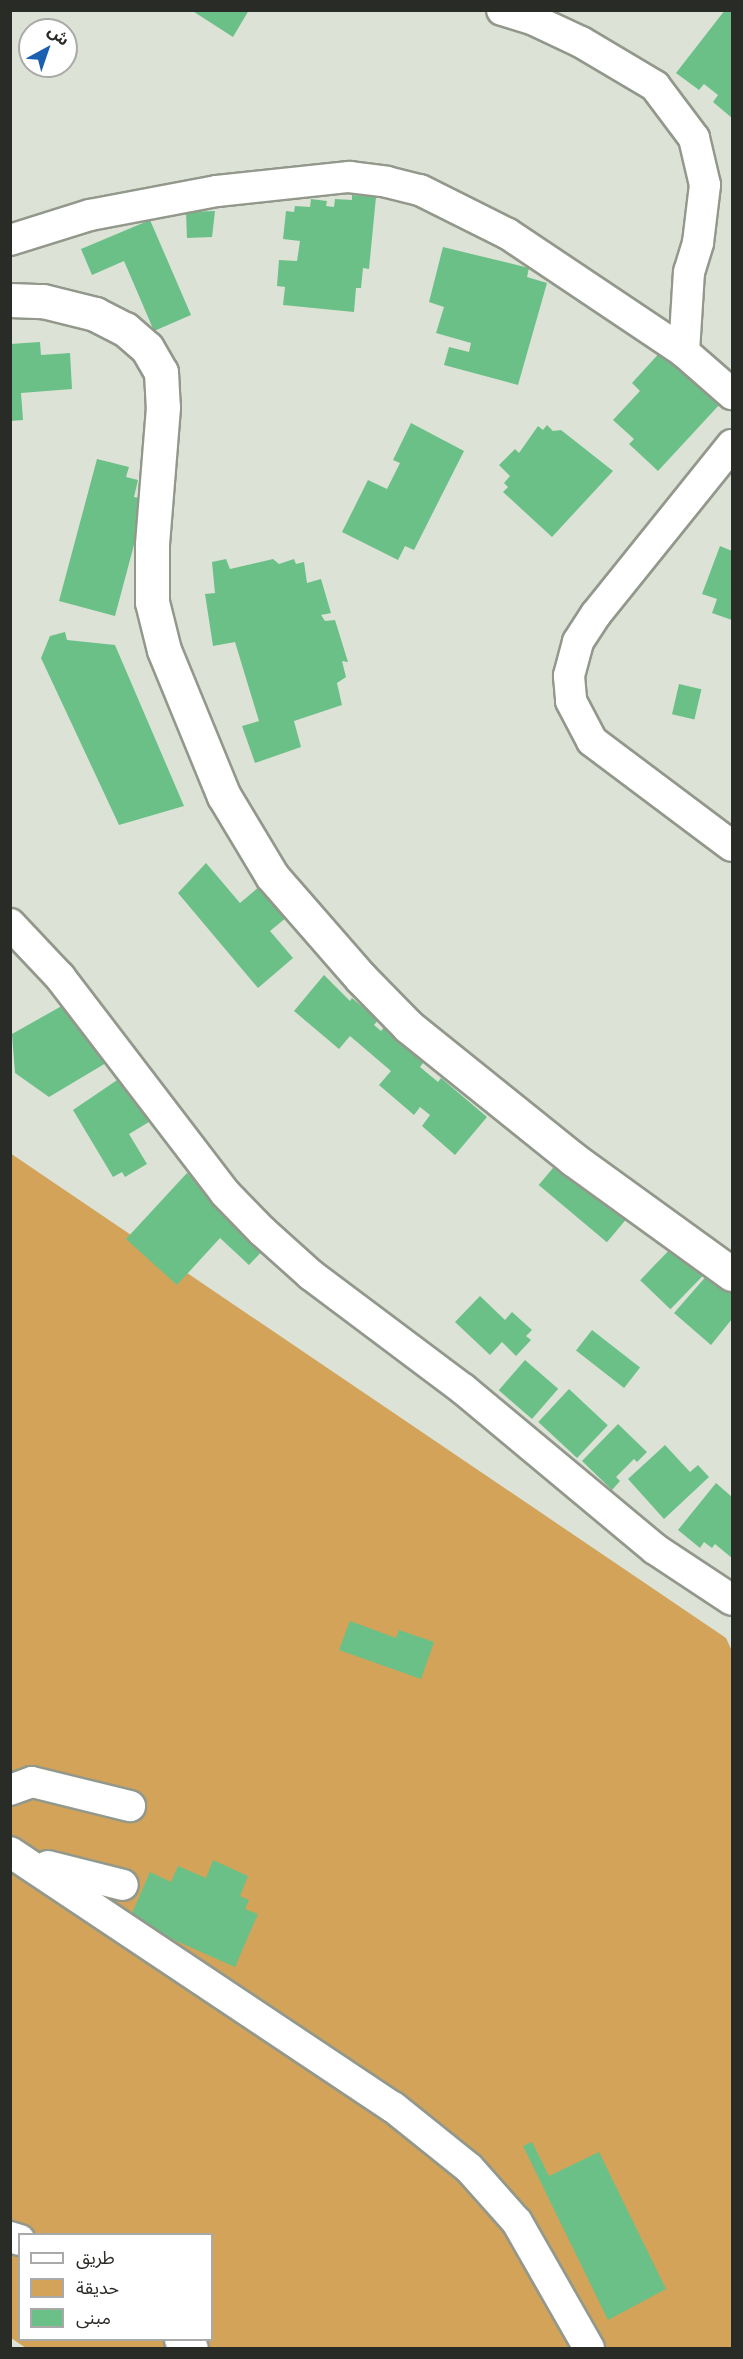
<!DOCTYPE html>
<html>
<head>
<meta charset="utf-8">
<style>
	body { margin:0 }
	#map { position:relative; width:743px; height:2359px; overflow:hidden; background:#dce2d5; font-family:"Work Sans","Noto Sans Arabic",sans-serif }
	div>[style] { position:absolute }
	.green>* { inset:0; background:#d2a359 }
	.building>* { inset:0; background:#6bc087; transform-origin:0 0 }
	.roads { filter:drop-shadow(2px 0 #92988b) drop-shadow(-2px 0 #92988b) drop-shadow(0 2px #92988b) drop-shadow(0 -2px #92988b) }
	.minor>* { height:30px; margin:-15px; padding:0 15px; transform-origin:15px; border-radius:15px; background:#fff }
	.primary>* { height:33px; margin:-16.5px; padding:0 16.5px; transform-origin:16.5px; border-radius:16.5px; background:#fff }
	span { translate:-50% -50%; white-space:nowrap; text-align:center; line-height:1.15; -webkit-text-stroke:5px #fff; paint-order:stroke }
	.frame { position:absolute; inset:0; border:12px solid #292b26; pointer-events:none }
	.legend { position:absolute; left:18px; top:2233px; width:195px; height:108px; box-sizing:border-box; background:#fff; border:2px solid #a9aaa8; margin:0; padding:8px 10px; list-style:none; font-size:18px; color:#292b26 }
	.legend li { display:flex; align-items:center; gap:12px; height:30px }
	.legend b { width:30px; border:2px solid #a9aaa8 }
	.north { position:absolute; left:18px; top:18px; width:60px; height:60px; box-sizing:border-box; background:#fff; border:2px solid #a9aaa8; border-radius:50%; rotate:40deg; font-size:16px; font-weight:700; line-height:24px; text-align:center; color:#292b26 }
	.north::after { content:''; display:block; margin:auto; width:21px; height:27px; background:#1b60b0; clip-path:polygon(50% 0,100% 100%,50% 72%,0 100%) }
</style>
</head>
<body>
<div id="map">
	<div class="green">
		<div style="clip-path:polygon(evenodd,10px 1153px,726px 1638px,732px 1651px,732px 2348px,26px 2348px,11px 2338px,10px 1153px,20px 2234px,212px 2234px,212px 2340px,20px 2340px,20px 2234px)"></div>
	</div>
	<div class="building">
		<div style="clip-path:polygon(191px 10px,249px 10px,233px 37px)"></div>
		<div style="clip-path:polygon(725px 10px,732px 10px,732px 118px,713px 102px,718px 95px,704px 84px,699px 90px,676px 73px)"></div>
		<div style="clip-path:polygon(352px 195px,376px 197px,369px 269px,363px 268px,361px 288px,356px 288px,354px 312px,283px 305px,285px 287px,277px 286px,279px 260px,297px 261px,300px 241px,283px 239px,286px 211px,294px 212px,295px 206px,310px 207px,311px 199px,327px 201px,326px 206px,334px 207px,335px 199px,352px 200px)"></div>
		<div style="clip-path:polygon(215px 211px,212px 237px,187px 238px,186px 212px)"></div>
		<div style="clip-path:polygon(150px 220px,191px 315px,154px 331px,124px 261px,92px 275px,81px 249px)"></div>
		<div style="clip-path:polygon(443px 247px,529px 268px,527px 277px,547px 283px,518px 385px,444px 365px,449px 347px,469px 352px,471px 343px,436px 333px,444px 307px,429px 302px)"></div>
		<div style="clip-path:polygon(40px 342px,41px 355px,70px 353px,72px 389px,21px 393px,23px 420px,10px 421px,10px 344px)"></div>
		<div style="clip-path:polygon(663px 349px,720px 404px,658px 471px,629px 444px,634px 439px,613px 420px,640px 391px,632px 383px)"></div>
		<div style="clip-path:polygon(411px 423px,464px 451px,414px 550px,405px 546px,398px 560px,342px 532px,368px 480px,387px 489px,400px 463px,393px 460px)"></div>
		<div style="clip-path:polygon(547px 425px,553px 431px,561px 430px,613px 471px,552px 537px,503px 492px,508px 487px,504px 483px,510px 476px,499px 465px,515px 449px,519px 453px,538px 426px,543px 430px)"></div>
		<div style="clip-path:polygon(97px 459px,129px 467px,126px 477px,138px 480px,134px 497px,146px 500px,115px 616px,59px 601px)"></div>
		<div style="clip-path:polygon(720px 546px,732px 551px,732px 620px,712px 613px,717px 599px,702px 594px)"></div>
		<div style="clip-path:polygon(226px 559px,230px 569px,273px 559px,279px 564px,294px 559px,296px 564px,304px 562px,307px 583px,321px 579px,331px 613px,321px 615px,325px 621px,335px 620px,348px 662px,342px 661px,346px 677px,337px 683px,342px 705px,294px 721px,301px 747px,255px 763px,242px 726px,259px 721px,235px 642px,213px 646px,205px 594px,215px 593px,212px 562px)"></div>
		<div style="clip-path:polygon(65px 632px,67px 640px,115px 645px,184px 806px,119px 825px,41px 658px,50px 636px)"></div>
		<div style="left:679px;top:684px;width:23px;height:31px;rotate:13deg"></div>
		<div style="clip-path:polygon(206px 863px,240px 903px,260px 886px,287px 917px,270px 931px,293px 958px,258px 988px,178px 893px)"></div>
		<div style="clip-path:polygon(324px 975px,350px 1001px,352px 998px,378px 1020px,374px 1025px,381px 1031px,386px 1025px,426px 1059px,420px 1067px,438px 1082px,441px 1078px,487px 1117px,455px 1155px,422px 1126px,430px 1115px,420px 1107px,414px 1115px,379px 1085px,391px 1071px,350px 1036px,339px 1049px,294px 1011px)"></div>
		<div style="clip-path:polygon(67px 1003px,111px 1060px,49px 1097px,15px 1073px,12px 1034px)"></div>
		<div style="clip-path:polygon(129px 1072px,152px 1112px,145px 1116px,149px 1122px,129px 1134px,147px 1164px,125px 1177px,122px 1172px,113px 1177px,73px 1110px)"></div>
		<div style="left:558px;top:1162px;width:89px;height:30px;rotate:40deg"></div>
		<div style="clip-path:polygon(187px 1173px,267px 1246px,249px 1265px,220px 1238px,177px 1285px,126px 1239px)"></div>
		<div style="left:677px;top:1242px;width:42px;height:53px;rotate:44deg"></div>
		<div style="clip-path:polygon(709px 1273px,732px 1292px,732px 1319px,711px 1345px,674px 1313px)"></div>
		<div style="clip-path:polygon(480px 1296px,505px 1320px,512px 1312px,532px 1330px,526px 1336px,531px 1340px,516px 1356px,502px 1342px,490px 1355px,455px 1322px)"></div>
		<div style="left:592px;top:1330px;width:61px;height:26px;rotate:38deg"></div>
		<div style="left:525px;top:1360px;width:44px;height:40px;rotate:41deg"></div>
		<div style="left:569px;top:1389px;width:53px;height:45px;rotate:43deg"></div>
		<div style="clip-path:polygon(618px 1424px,647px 1452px,637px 1462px,634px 1459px,616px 1477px,620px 1481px,612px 1490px,582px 1461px)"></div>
		<div style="clip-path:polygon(665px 1445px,690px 1472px,698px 1465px,709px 1477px,664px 1519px,628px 1479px)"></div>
		<div style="clip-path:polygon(716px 1483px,732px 1497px,732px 1558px,715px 1544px,712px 1548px,704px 1542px,700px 1548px,678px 1530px)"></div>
		<div style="clip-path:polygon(350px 1621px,396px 1638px,399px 1630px,434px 1642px,421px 1679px,339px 1650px)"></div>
		<div style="clip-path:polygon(213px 1860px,248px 1876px,240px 1896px,249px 1900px,245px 1909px,258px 1914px,235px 1967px,129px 1920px,150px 1872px,171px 1882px,178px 1866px,206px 1878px)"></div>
		<div style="clip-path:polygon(532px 2142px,549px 2176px,599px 2152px,666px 2289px,608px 2320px,523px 2146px)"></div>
	</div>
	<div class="roads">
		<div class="minor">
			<div style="left:502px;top:10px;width:34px;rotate:17deg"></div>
			<div style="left:534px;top:20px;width:52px;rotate:25.1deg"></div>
			<div style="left:581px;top:42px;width:86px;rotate:30.7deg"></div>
			<div style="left:655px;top:86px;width:65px;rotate:53.1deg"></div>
			<div style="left:694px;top:138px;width:48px;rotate:76.8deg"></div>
			<div style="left:705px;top:185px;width:58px;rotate:96.9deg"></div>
			<div style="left:698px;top:243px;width:30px;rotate:107deg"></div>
			<div style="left:689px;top:272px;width:80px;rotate:93.6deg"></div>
			<div style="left:10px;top:240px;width:84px;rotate:-17.4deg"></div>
			<div style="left:90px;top:215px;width:129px;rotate:-10.7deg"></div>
			<div style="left:217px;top:191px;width:133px;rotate:-6.1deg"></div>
			<div style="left:349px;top:177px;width:38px;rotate:7deg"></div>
			<div style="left:387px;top:182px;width:34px;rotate:14deg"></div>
			<div style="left:420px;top:190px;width:98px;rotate:26.6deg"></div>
			<div style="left:508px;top:234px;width:212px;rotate:33.8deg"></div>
			<div style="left:684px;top:352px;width:64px;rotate:41.2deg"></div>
			<div style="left:732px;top:445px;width:217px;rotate:128.8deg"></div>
			<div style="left:596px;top:614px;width:33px;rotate:123deg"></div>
			<div style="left:578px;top:642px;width:35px;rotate:105deg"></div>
			<div style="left:569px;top:676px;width:25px;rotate:85deg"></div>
			<div style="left:571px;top:701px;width:45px;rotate:62.3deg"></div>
			<div style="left:592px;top:741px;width:175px;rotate:36.9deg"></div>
			<div style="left:10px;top:924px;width:73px;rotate:46.7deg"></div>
			<div style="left:60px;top:977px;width:272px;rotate:52.6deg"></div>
			<div style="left:225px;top:1193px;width:53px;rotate:45.8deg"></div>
			<div style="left:262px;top:1231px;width:66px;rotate:41.9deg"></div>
			<div style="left:311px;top:1275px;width:190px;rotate:36.9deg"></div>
			<div style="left:463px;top:1389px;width:250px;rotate:39.8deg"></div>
			<div style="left:655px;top:1549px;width:92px;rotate:33.5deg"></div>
			<div style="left:10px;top:1790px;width:23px;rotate:-20deg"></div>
			<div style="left:32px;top:1782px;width:101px;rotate:13.8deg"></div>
			<div style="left:10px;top:1852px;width:460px;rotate:33.7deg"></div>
			<div style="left:393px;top:2107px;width:97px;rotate:38.8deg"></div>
			<div style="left:469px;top:2168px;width:72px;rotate:48.4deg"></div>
			<div style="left:517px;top:2222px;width:145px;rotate:60.3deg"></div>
			<div style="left:48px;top:1866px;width:77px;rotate:14.2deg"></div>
			<div style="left:10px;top:2237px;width:10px;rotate:17deg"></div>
			<div style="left:180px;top:2340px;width:15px;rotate:32deg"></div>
		</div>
		<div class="primary">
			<div style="left:10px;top:300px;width:33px;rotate:2deg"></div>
			<div style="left:43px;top:301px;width:54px;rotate:14deg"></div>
			<div style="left:95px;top:314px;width:34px;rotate:27deg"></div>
			<div style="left:125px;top:329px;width:29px;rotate:41deg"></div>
			<div style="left:147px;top:348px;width:28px;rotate:60deg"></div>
			<div style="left:161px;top:372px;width:35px;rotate:87deg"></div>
			<div style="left:163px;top:407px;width:138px;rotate:94.6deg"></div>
			<div style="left:152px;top:545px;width:57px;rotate:90deg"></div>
			<div style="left:152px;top:602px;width:49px;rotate:76deg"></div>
			<div style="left:164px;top:650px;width:158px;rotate:67.7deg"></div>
			<div style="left:224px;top:796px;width:93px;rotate:59deg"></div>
			<div style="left:272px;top:876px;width:135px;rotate:48.9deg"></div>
			<div style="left:361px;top:978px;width:69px;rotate:45.6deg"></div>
			<div style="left:409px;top:1027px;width:211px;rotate:38.8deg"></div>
			<div style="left:573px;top:1159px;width:196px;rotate:35.9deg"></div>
		</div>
	</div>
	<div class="frame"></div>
	<ul class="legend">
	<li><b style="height:8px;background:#fff"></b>طريق</li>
	<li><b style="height:16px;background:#d2a359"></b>حديقة</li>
	<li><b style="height:16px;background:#6bc087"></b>مبنى</li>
	</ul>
	<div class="north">ش</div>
</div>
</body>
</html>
